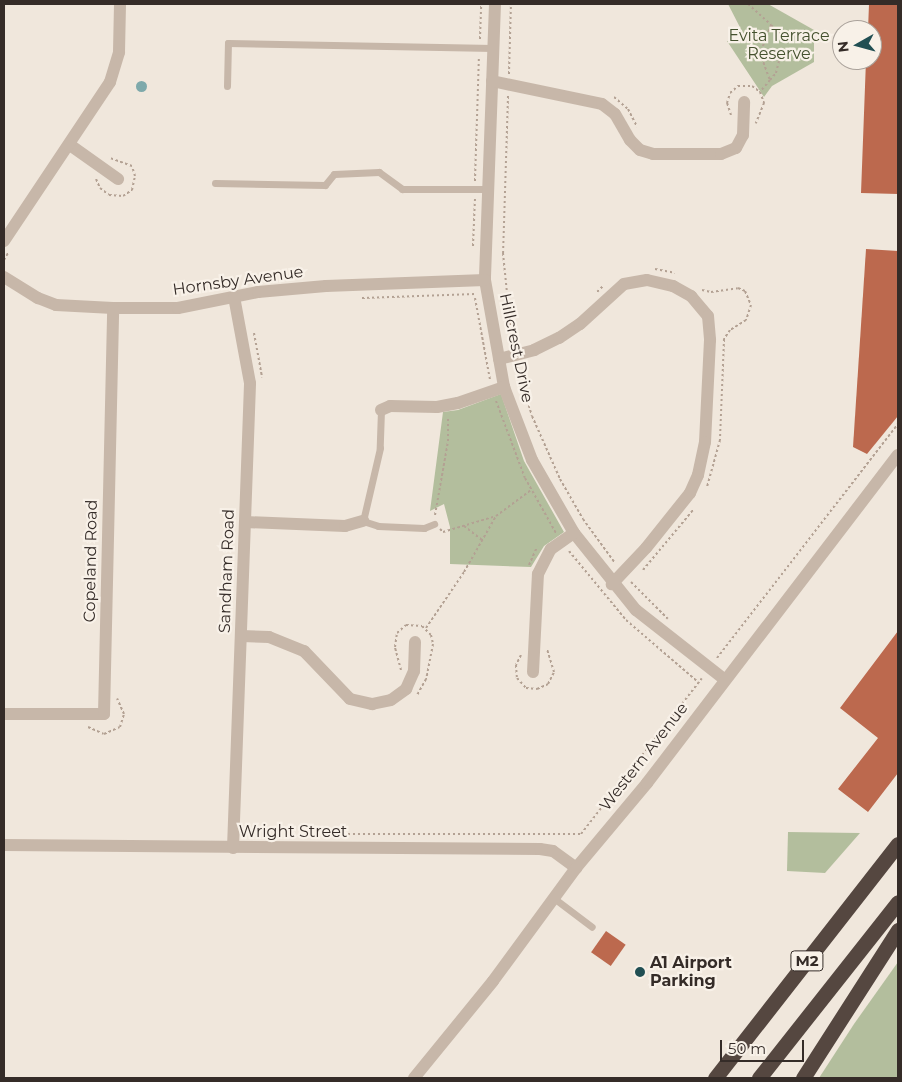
<!DOCTYPE html>
<html>
<head>
<meta charset="utf-8">
<style>
	body { margin:0 }
	#map { position:relative; width:902px; height:1082px; overflow:hidden; background:#f0e7dc; font-family:Montserrat,sans-serif }
	div>[style] { position:absolute }
	.green>* { inset:0; background:#b3be9d }
	.water>* { inset:0; background:#7ea9ab }
	.round { border-radius:50% }
	.building>* { inset:0; background:#bc694e; transform-origin:0 0 }
	.path>* { height:2px; margin-top:-1px; transform-origin:0; background:repeating-linear-gradient(90deg,#b3a193 0 2.5px,transparent 0 5px) }
	.service>* { height:7px; margin:-3.5px; padding:0 3.5px; transform-origin:3.5px; border-radius:3.5px; background:#c7b7a9 }
	.minor>* { height:12px; margin:-6px; padding:0 6px; transform-origin:6px; border-radius:6px; background:#c7b7a9 }
	.motorway>* { height:15px; margin:-7.5px; padding:0 7.5px; transform-origin:7.5px; border-radius:7.5px; background:#554740 }
	.dots>* { width:14px; height:14px; translate:-50% -50%; box-sizing:border-box; border:2px solid #f8f1e8; border-radius:50% }
	span { translate:-50% -50%; white-space:nowrap; text-align:center; line-height:1.15; -webkit-text-stroke:4.5px #f8f1e8; paint-order:stroke }
	.shield-label span { padding:1px 4px; background:#f8f1e8; border:1px solid; border-radius:4px; -webkit-text-stroke-width:0 }
	.shield-label { font-size:15px; color:#352c28; font-weight:700 }
	.park-label { font-size:16px; color:#44512e }
	.street-label { font-size:16px; color:#352c28 }
	.poi-label { font-size:16px; color:#352c28; font-weight:700 }
	.left { translate:0 -50%; text-align:left }
	.frame { position:absolute; inset:0; border:5px solid #352c28; pointer-events:none }
	.north { position:absolute; left:832px; top:20px; width:50px; height:50px; box-sizing:border-box; background:#f8f1e8; border:1px solid #aaa29b; border-radius:50%; rotate:263deg; font-size:14px; font-weight:700; line-height:20px; text-align:center; color:#352c28 }
	.north::after { content:''; display:block; margin:auto; width:18px; height:22px; background:#214f53; clip-path:polygon(50% 0,100% 100%,50% 72%,0 100%) }
	.scale { position:absolute; left:720px; top:1040px; width:84px; height:22px; box-sizing:border-box; border:2px solid #352c28; border-top:0; padding-left:6px; font-size:15px; line-height:18px; white-space:nowrap; color:#352c28; -webkit-text-stroke:4px #f8f1e8; paint-order:stroke }
</style>
</head>
<body>
<div id="map">
	<div class="green">
		<div style="clip-path:polygon(728px 4px,768px 4px,814px 30px,814px 62px,772px 86px,764px 97px,727px 41px,747px 41px)"></div>
		<div style="clip-path:polygon(501px 394px,524px 461px,564px 532px,544px 546px,531px 567px,450px 564px,450px 527px,444px 504px,430px 511px,443px 412px,458px 410px)"></div>
		<div style="clip-path:polygon(788px 832px,860px 833px,825px 873px,787px 871px)"></div>
		<div style="clip-path:polygon(898px 962px,898px 1078px,819px 1078px,854px 1024px)"></div>
	</div>
	<div class="water">
		<div class="round" style="left:135.5px;top:80.5px;width:11px;height:11px"></div>
	</div>
	<div class="building">
		<div style="clip-path:polygon(869px 4px,898px 4px,898px 194px,861px 193px,866px 60px,872px 60px,872px 30px,868px 30px)"></div>
		<div style="clip-path:polygon(866px 249px,898px 251px,898px 416px,867px 454px,853px 447px)"></div>
		<div style="clip-path:polygon(898px 631px,898px 773px,868px 812px,838px 789px,878px 738px,840px 708px)"></div>
		<div style="left:606px;top:931px;width:24px;height:26px;rotate:35deg"></div>
	</div>
	<div class="path">
		<div style="left:748px;top:4px;width:31px;rotate:42deg"></div>
		<div style="left:771px;top:25px;width:30px;rotate:111deg"></div>
		<div style="left:760px;top:53px;width:29px;rotate:70deg"></div>
		<div style="left:770px;top:80px;width:16px;rotate:130deg"></div>
		<div style="left:771px;top:25px;width:11px;rotate:41deg"></div>
		<div style="left:779px;top:32px;width:7px;rotate:74deg"></div>
		<div style="left:480px;top:39px;width:35px;rotate:-88deg"></div>
		<div style="left:509px;top:74px;width:70px;rotate:-88.4deg"></div>
		<div style="left:770px;top:80px;width:9px;rotate:-49deg"></div>
		<div style="left:776px;top:73px;width:12px;rotate:-76deg"></div>
		<div style="left:508px;top:96px;width:157px;rotate:91.8deg"></div>
		<div style="left:503px;top:253px;width:90px;rotate:84.3deg"></div>
		<div style="left:614px;top:97px;width:18px;rotate:41deg"></div>
		<div style="left:628px;top:109px;width:20px;rotate:63deg"></div>
		<div style="left:731px;top:115px;width:13px;rotate:-108deg"></div>
		<div style="left:727px;top:103px;width:10px;rotate:-73deg"></div>
		<div style="left:730px;top:93px;width:11px;rotate:-41deg"></div>
		<div style="left:738px;top:86px;width:14px"></div>
		<div style="left:752px;top:86px;width:10px;rotate:37deg"></div>
		<div style="left:760px;top:92px;width:12px;rotate:70deg"></div>
		<div style="left:764px;top:103px;width:22px;rotate:112deg"></div>
		<div style="left:96px;top:179px;width:10px;rotate:66deg"></div>
		<div style="left:100px;top:188px;width:11px;rotate:38deg"></div>
		<div style="left:109px;top:195px;width:14px;rotate:4deg"></div>
		<div style="left:123px;top:196px;width:11px;rotate:-34deg"></div>
		<div style="left:132px;top:190px;width:14px;rotate:-78deg"></div>
		<div style="left:135px;top:176px;width:10px;rotate:-107deg"></div>
		<div style="left:132px;top:166px;width:23px;rotate:-160deg"></div>
		<div style="left:475px;top:181px;width:125px;rotate:-88.2deg"></div>
		<div style="left:473px;top:246px;width:47px;rotate:-87.6deg"></div>
		<div style="left:4px;top:260px;width:8px;rotate:-60deg"></div>
		<div style="left:655px;top:269px;width:20px;rotate:11deg"></div>
		<div style="left:702px;top:290px;width:9px;rotate:13deg"></div>
		<div style="left:711px;top:292px;width:27px;rotate:-8deg"></div>
		<div style="left:738px;top:288px;width:8px;rotate:23deg"></div>
		<div style="left:745px;top:291px;width:15px;rotate:67deg"></div>
		<div style="left:751px;top:305px;width:16px;rotate:108deg"></div>
		<div style="left:746px;top:320px;width:19px;rotate:148deg"></div>
		<div style="left:730px;top:330px;width:11px;rotate:124deg"></div>
		<div style="left:724px;top:339px;width:101px;rotate:92.3deg"></div>
		<div style="left:720px;top:440px;width:49px;rotate:105.5deg"></div>
		<div style="left:597px;top:292px;width:10px;rotate:-45deg"></div>
		<div style="left:362px;top:298px;width:113px;rotate:-2deg"></div>
		<div style="left:475px;top:298px;width:83px;rotate:79.6deg"></div>
		<div style="left:254px;top:333px;width:45px;rotate:79.7deg"></div>
		<div style="left:517px;top:367px;width:51px;rotate:73deg"></div>
		<div style="left:532px;top:416px;width:69px;rotate:66deg"></div>
		<div style="left:560px;top:479px;width:46px;rotate:60.1deg"></div>
		<div style="left:583px;top:519px;width:54px;rotate:54deg"></div>
		<div style="left:496px;top:401px;width:82px;rotate:69.4deg"></div>
		<div style="left:525px;top:478px;width:63px;rotate:60.6deg"></div>
		<div style="left:435px;top:515px;width:75px;rotate:-80deg"></div>
		<div style="left:448px;top:441px;width:25px;rotate:-90deg"></div>
		<div style="left:464px;top:526px;width:23px;rotate:38deg"></div>
		<div style="left:440px;top:529px;width:4px;rotate:45deg"></div>
		<div style="left:443px;top:532px;width:55px;rotate:-16.8deg"></div>
		<div style="left:496px;top:516px;width:44px;rotate:-36.6deg"></div>
		<div style="left:569px;top:551px;width:89px;rotate:50.4deg"></div>
		<div style="left:626px;top:620px;width:95px;rotate:40.7deg"></div>
		<div style="left:529px;top:565px;width:20px;rotate:-66deg"></div>
		<div style="left:643px;top:570px;width:78px;rotate:-50.2deg"></div>
		<div style="left:631px;top:582px;width:52px;rotate:45deg"></div>
		<div style="left:426px;top:628px;width:68px;rotate:-55.8deg"></div>
		<div style="left:464px;top:572px;width:64px;rotate:-60.3deg"></div>
		<div style="left:521px;top:655px;width:11px;rotate:117deg"></div>
		<div style="left:516px;top:665px;width:13px;rotate:86deg"></div>
		<div style="left:517px;top:678px;width:13px;rotate:48deg"></div>
		<div style="left:526px;top:688px;width:11px;rotate:5deg"></div>
		<div style="left:537px;top:689px;width:12px;rotate:-24deg"></div>
		<div style="left:548px;top:684px;width:13px;rotate:-63deg"></div>
		<div style="left:554px;top:672px;width:24px;rotate:-107deg"></div>
		<div style="left:717px;top:658px;width:296px;rotate:-52.3deg"></div>
		<div style="left:401px;top:670px;width:24px;rotate:-105deg"></div>
		<div style="left:395px;top:647px;width:14px;rotate:-82deg"></div>
		<div style="left:397px;top:633px;width:12px;rotate:-42deg"></div>
		<div style="left:406px;top:625px;width:16px;rotate:4deg"></div>
		<div style="left:422px;top:626px;width:13px;rotate:45deg"></div>
		<div style="left:431px;top:635px;width:9px;rotate:77deg"></div>
		<div style="left:433px;top:644px;width:36px;rotate:101deg"></div>
		<div style="left:426px;top:679px;width:18px;rotate:119deg"></div>
		<div style="left:88px;top:727px;width:17px;rotate:24deg"></div>
		<div style="left:104px;top:734px;width:17px;rotate:-24deg"></div>
		<div style="left:120px;top:727px;width:14px;rotate:-73deg"></div>
		<div style="left:124px;top:714px;width:17px;rotate:-114deg"></div>
		<div style="left:303px;top:834px;width:278px"></div>
		<div style="left:581px;top:834px;width:197px;rotate:-52.2deg"></div>
	</div>
	<div class="service">
		<div style="left:227px;top:86px;width:43px;rotate:-88.7deg"></div>
		<div style="left:228px;top:43px;width:265px;rotate:1.1deg"></div>
		<div style="left:215px;top:183px;width:110px;rotate:1deg"></div>
		<div style="left:325px;top:185px;width:14px;rotate:-51deg"></div>
		<div style="left:334px;top:174px;width:45px;rotate:-2.5deg"></div>
		<div style="left:379px;top:172px;width:29px;rotate:36deg"></div>
		<div style="left:402px;top:189px;width:85px"></div>
		<div style="left:381px;top:410px;width:38px;rotate:92deg"></div>
		<div style="left:380px;top:448px;width:75px;rotate:103.1deg"></div>
		<div style="left:363px;top:521px;width:16px;rotate:18deg"></div>
		<div style="left:378px;top:526px;width:46px;rotate:2.5deg"></div>
		<div style="left:424px;top:528px;width:11px;rotate:-22deg"></div>
		<div style="left:555px;top:899px;width:46px;rotate:37.1deg"></div>
	</div>
	<div class="minor">
		<div style="left:495px;top:4px;width:276px;rotate:92.1deg"></div>
		<div style="left:485px;top:280px;width:109px;rotate:79.9deg"></div>
		<div style="left:504px;top:387px;width:78px;rotate:69deg"></div>
		<div style="left:532px;top:460px;width:84px;rotate:60.1deg"></div>
		<div style="left:574px;top:533px;width:99px;rotate:51.2deg"></div>
		<div style="left:636px;top:610px;width:112px;rotate:38.1deg"></div>
		<div style="left:492px;top:81px;width:112px;rotate:11.8deg"></div>
		<div style="left:602px;top:104px;width:16px;rotate:38deg"></div>
		<div style="left:615px;top:114px;width:30px;rotate:60deg"></div>
		<div style="left:630px;top:140px;width:14px;rotate:45deg"></div>
		<div style="left:640px;top:150px;width:14px;rotate:17deg"></div>
		<div style="left:653px;top:154px;width:68px"></div>
		<div style="left:721px;top:154px;width:16px;rotate:-22deg"></div>
		<div style="left:736px;top:148px;width:15px;rotate:-62deg"></div>
		<div style="left:743px;top:135px;width:33px;rotate:-88deg"></div>
		<div style="left:70px;top:145px;width:59px;rotate:35.3deg"></div>
		<div style="left:4px;top:241px;width:191px;rotate:-56.3deg"></div>
		<div style="left:110px;top:82px;width:31px;rotate:-73deg"></div>
		<div style="left:119px;top:52px;width:48px;rotate:-88.8deg"></div>
		<div style="left:4px;top:277px;width:40px;rotate:32deg"></div>
		<div style="left:38px;top:298px;width:19px;rotate:21deg"></div>
		<div style="left:56px;top:305px;width:57px;rotate:3deg"></div>
		<div style="left:113px;top:308px;width:65px"></div>
		<div style="left:178px;top:308px;width:82px;rotate:-11.3deg"></div>
		<div style="left:258px;top:292px;width:68px;rotate:-5deg"></div>
		<div style="left:326px;top:286px;width:159px;rotate:-2.2deg"></div>
		<div style="left:499px;top:359px;width:36px;rotate:-14deg"></div>
		<div style="left:534px;top:350px;width:28px;rotate:-26deg"></div>
		<div style="left:559px;top:338px;width:25px;rotate:-34deg"></div>
		<div style="left:580px;top:324px;width:59px;rotate:-42.3deg"></div>
		<div style="left:624px;top:284px;width:23px;rotate:-10deg"></div>
		<div style="left:647px;top:280px;width:27px;rotate:13deg"></div>
		<div style="left:673px;top:286px;width:21px;rotate:29deg"></div>
		<div style="left:691px;top:296px;width:26px;rotate:50deg"></div>
		<div style="left:708px;top:316px;width:24px;rotate:85deg"></div>
		<div style="left:710px;top:340px;width:102px;rotate:92.8deg"></div>
		<div style="left:705px;top:442px;width:34px;rotate:102deg"></div>
		<div style="left:698px;top:475px;width:20px;rotate:114deg"></div>
		<div style="left:690px;top:493px;width:70px;rotate:128.7deg"></div>
		<div style="left:646px;top:548px;width:50px;rotate:133.4deg"></div>
		<div style="left:381px;top:410px;width:10px;rotate:-24deg"></div>
		<div style="left:390px;top:406px;width:47px;rotate:1.2deg"></div>
		<div style="left:437px;top:407px;width:21px;rotate:-11deg"></div>
		<div style="left:458px;top:403px;width:49px;rotate:-19.2deg"></div>
		<div style="left:245px;top:522px;width:100px;rotate:2.3deg"></div>
		<div style="left:345px;top:526px;width:19px;rotate:-16deg"></div>
		<div style="left:241px;top:636px;width:28px;rotate:2deg"></div>
		<div style="left:269px;top:637px;width:38px;rotate:22deg"></div>
		<div style="left:304px;top:651px;width:66px;rotate:46.2deg"></div>
		<div style="left:350px;top:699px;width:23px;rotate:13deg"></div>
		<div style="left:372px;top:704px;width:19px;rotate:-12deg"></div>
		<div style="left:391px;top:700px;width:19px;rotate:-36deg"></div>
		<div style="left:406px;top:689px;width:20px;rotate:-66deg"></div>
		<div style="left:414px;top:671px;width:29px;rotate:-88deg"></div>
		<div style="left:533px;top:672px;width:98px;rotate:-87.1deg"></div>
		<div style="left:538px;top:574px;width:28px;rotate:-63deg"></div>
		<div style="left:551px;top:549px;width:28px;rotate:-35deg"></div>
		<div style="left:4px;top:714px;width:100px"></div>
		<div style="left:104px;top:714px;width:406px;rotate:-88.7deg"></div>
		<div style="left:4px;top:845px;width:536px;rotate:0.43deg"></div>
		<div style="left:540px;top:849px;width:13px;rotate:9deg"></div>
		<div style="left:553px;top:851px;width:29px;rotate:36deg"></div>
		<div style="left:233px;top:848px;width:465px;rotate:-87.9deg"></div>
		<div style="left:250px;top:383px;width:87px;rotate:-100.5deg"></div>
		<div style="left:414px;top:1078px;width:125px;rotate:-50.8deg"></div>
		<div style="left:493px;top:981px;width:140px;rotate:-53.7deg"></div>
		<div style="left:576px;top:868px;width:111px;rotate:-50.1deg"></div>
		<div style="left:647px;top:783px;width:413px;rotate:-52.6deg"></div>
	</div>
	<div class="motorway">
		<div style="left:715px;top:1078px;width:297px;rotate:-52deg"></div>
		<div style="left:759px;top:1078px;width:224px;rotate:-51.7deg"></div>
		<div style="left:803px;top:1078px;width:176px;rotate:-57.3deg"></div>
	</div>
	<div class="dots">
		<div style="left:640px;top:972px;background:#214f53"></div>
	</div>
	<div class="shield-label">
		<span style="left:807px;top:961px">M2</span>
	</div>
	<div class="park-label">
		<span style="left:779px;top:45px">Evita Terrace<br>Reserve</span>
	</div>
	<div class="street-label">
		<span style="left:238px;top:281px;rotate:-8deg">Hornsby Avenue</span>
		<span style="left:516px;top:348px;rotate:78deg">Hillcrest Drive</span>
		<span style="left:91px;top:561px;rotate:-89deg">Copeland Road</span>
		<span style="left:227px;top:571px;rotate:-88deg">Sandham Road</span>
		<span style="left:644px;top:757px;rotate:-52deg">Western Avenue</span>
		<span style="left:293px;top:832px">Wright Street</span>
	</div>
	<div class="poi-label">
		<span class="left" style="left:650px;top:972px">A1 Airport<br>Parking</span>
	</div>
	<div class="frame"></div>
	<div class="north">N</div>
	<div class="scale">50 m</div>
</div>
</body>
</html>
